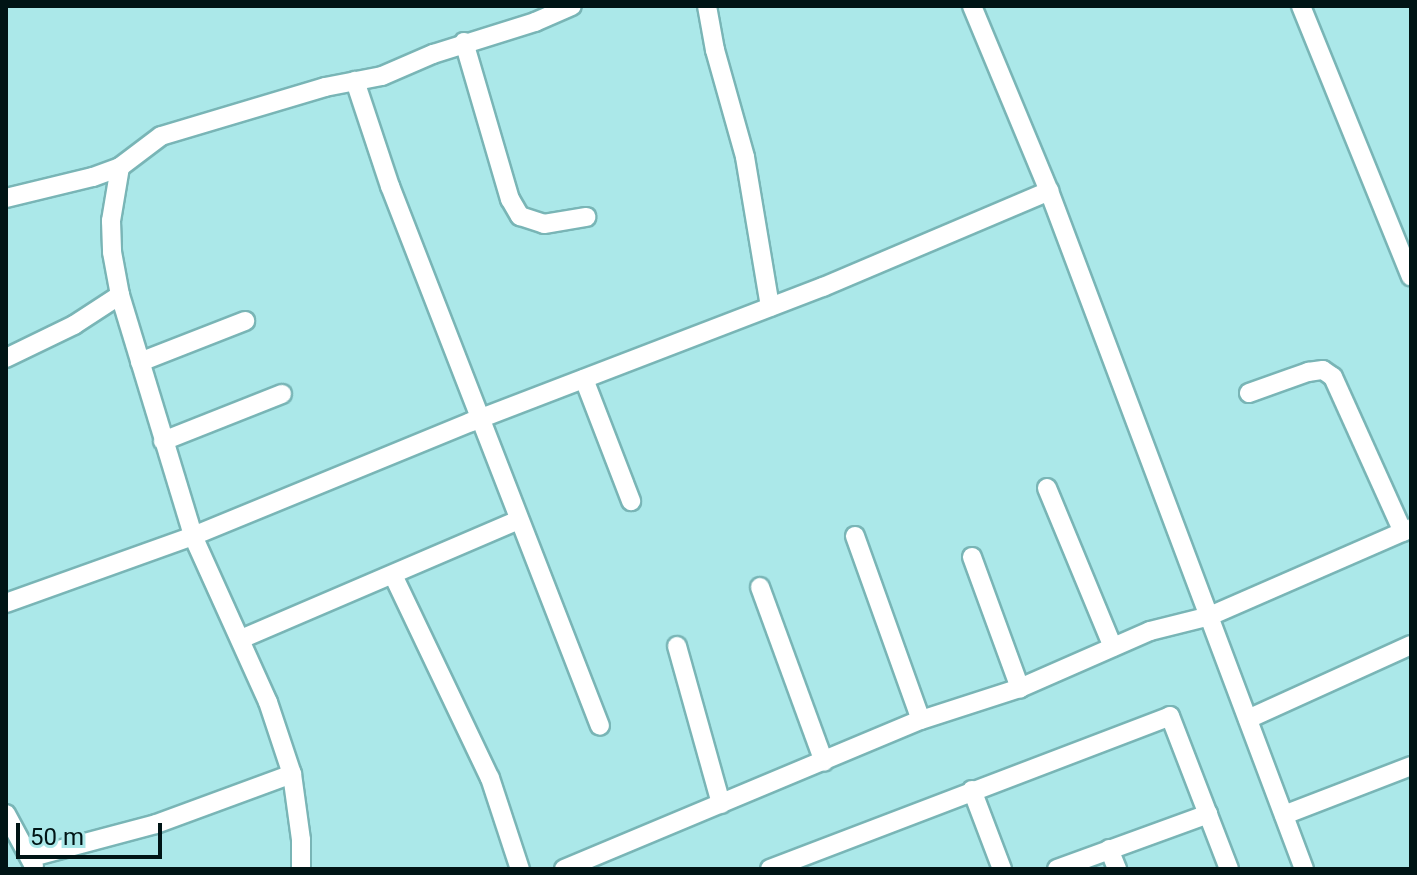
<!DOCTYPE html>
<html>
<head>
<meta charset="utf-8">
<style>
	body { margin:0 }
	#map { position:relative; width:1417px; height:875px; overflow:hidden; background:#abe8e9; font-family:Roboto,sans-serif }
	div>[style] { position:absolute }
	.roads { filter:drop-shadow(2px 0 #79b5b6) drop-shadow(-2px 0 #79b5b6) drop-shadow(0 2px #79b5b6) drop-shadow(0 -2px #79b5b6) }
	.street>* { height:18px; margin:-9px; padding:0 9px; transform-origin:9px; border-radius:9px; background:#fff }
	span { translate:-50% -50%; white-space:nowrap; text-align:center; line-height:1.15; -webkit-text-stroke:7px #abe8e9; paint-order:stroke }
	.frame { position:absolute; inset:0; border:8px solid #001415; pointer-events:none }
	.scale { position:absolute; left:16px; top:823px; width:146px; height:36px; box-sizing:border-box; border:4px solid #001415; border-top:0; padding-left:10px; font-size:24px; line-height:28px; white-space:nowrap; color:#001415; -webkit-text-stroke:6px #abe8e9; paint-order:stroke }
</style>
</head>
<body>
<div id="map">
	<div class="roads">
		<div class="street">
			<div style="left:707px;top:6px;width:45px;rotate:79.7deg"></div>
			<div style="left:715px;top:50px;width:111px;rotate:74.3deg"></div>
			<div style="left:745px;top:157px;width:152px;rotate:80.5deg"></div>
			<div style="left:972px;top:6px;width:200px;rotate:67.4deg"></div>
			<div style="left:1049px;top:191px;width:724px;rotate:69.39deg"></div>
			<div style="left:1301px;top:6px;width:292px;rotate:67.9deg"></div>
			<div style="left:464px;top:42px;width:164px;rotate:73.7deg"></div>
			<div style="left:510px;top:199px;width:20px;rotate:60deg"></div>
			<div style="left:520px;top:216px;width:25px;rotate:18deg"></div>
			<div style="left:544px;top:224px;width:43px;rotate:-9.5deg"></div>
			<div style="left:355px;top:81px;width:111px;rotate:71.6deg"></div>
			<div style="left:390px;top:186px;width:579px;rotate:68.75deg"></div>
			<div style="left:120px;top:167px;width:55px;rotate:99.5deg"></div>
			<div style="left:111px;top:221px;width:31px;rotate:88deg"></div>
			<div style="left:112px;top:252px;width:44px;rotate:79.5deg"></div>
			<div style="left:120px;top:295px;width:252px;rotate:73.1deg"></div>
			<div style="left:193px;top:536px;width:182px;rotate:65.7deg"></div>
			<div style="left:268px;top:702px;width:76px;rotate:71.6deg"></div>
			<div style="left:292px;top:774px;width:67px;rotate:82.2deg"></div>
			<div style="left:301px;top:840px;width:29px;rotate:90deg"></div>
			<div style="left:6px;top:198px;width:89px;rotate:-13.6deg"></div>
			<div style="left:93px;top:177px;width:29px;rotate:-20deg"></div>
			<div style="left:120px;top:167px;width:51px;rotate:-37.1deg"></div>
			<div style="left:161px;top:136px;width:171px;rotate:-16.6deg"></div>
			<div style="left:325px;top:87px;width:58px;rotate:-10.9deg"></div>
			<div style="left:382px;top:76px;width:56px;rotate:-23.3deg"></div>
			<div style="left:433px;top:54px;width:107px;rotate:-17.4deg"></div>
			<div style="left:535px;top:22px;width:40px;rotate:-23.4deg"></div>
			<div style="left:6px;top:358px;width:76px;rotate:-25.9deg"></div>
			<div style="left:74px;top:325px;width:55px;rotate:-33.1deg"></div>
			<div style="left:140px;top:362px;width:113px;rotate:-21.3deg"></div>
			<div style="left:584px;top:379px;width:131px;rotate:68.9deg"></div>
			<div style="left:1249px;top:393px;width:63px;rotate:-19.6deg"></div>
			<div style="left:1308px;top:372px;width:15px;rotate:-8deg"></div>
			<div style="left:1323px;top:370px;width:12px;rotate:35deg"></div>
			<div style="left:1333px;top:377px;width:170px;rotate:65.7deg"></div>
			<div style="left:163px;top:441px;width:128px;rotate:-21.6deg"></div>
			<div style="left:1047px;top:488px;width:172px;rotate:67.5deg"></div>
			<div style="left:855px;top:536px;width:195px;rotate:70.3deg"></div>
			<div style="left:972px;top:557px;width:140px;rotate:69.9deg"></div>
			<div style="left:393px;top:575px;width:225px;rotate:64.5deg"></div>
			<div style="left:490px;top:778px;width:96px;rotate:71.8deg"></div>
			<div style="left:760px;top:587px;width:186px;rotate:69.9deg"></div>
			<div style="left:6px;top:603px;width:199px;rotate:-19.7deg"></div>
			<div style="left:193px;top:536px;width:300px;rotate:-22.3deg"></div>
			<div style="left:471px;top:422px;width:377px;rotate:-21deg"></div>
			<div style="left:823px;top:287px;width:246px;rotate:-23deg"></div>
			<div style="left:241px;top:639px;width:302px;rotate:-23.2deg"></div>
			<div style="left:677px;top:646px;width:164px;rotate:74.4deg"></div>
			<div style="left:1248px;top:719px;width:179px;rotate:-24.4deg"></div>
			<div style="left:972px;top:790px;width:85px;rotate:69.2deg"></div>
			<div style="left:6px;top:814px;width:59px;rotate:61.7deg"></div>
			<div style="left:1284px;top:815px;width:136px;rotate:-21.1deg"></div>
			<div style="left:1109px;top:849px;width:22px;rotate:68deg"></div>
			<div style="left:32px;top:857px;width:128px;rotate:-14.9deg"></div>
			<div style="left:156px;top:824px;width:145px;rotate:-20.2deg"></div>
			<div style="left:564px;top:869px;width:387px;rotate:-22.7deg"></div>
			<div style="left:921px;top:720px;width:104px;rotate:-17.9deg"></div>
			<div style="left:1020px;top:688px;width:142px;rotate:-23.7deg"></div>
			<div style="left:1150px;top:631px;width:62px;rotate:-14deg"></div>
			<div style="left:1210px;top:616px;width:219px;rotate:-23.6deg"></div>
			<div style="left:770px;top:869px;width:428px;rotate:-20.9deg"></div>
			<div style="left:1170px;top:716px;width:164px;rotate:68.9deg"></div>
			<div style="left:1057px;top:869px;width:161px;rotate:-20deg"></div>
		</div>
	</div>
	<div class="frame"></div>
	<div class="scale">50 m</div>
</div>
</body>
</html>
